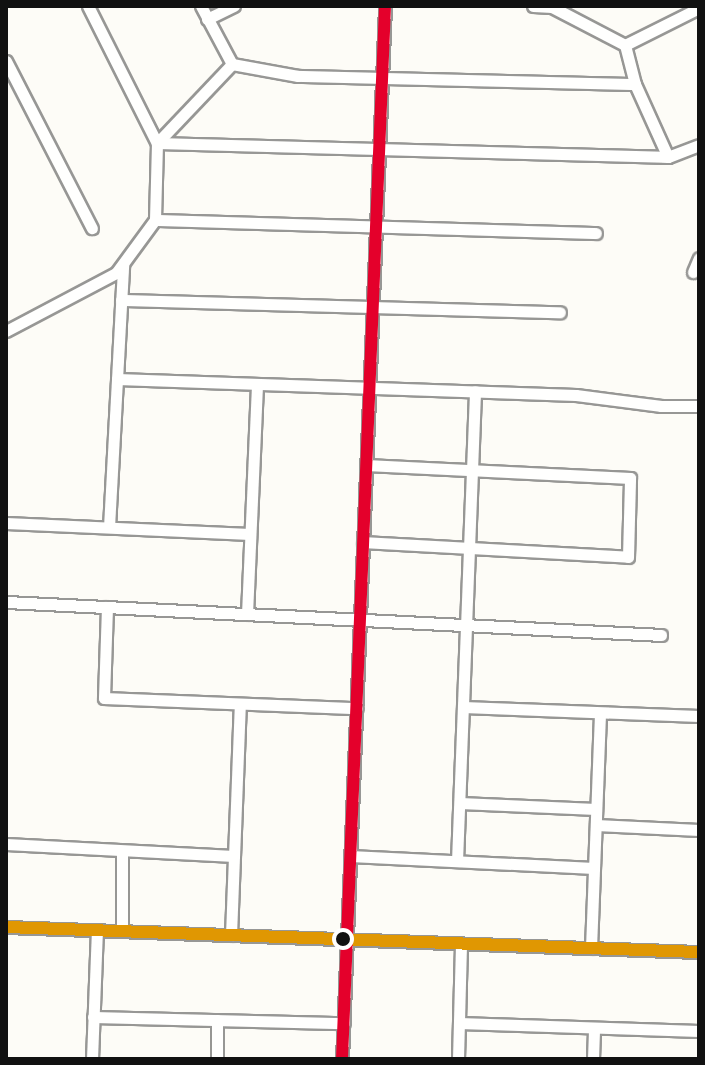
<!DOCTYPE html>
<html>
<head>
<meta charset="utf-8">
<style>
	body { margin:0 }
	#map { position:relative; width:705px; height:1065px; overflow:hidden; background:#fdfcf7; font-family:"Libre Baskerville",serif }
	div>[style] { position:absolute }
	.roads { filter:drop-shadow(2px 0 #979795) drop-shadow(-2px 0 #979795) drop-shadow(0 2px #979795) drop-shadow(0 -2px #979795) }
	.minor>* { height:11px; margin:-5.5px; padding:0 5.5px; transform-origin:5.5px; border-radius:5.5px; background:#fffffe }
	.bus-1>* { height:12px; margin:-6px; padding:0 6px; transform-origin:6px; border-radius:6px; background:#e09702 }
	.bus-2>* { height:12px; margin:-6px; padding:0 6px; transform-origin:6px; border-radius:6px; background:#e4002b }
	.dots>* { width:22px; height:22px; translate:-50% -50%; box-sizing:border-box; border:4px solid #fff; border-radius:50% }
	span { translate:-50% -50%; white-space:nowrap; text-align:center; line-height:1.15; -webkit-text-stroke:8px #fff; paint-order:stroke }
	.frame { position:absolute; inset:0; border:8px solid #111; pointer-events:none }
</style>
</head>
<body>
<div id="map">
	<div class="roads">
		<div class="minor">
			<div style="left:88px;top:6px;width:153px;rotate:63.3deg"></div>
			<div style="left:157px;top:143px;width:77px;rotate:91.5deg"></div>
			<div style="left:201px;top:6px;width:66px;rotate:61.9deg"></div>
			<div style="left:232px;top:64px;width:67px;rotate:10.3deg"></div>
			<div style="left:298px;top:76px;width:337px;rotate:1.4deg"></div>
			<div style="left:533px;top:6px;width:19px;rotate:3deg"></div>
			<div style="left:552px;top:7px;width:82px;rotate:27.5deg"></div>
			<div style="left:625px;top:45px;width:40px;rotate:75.6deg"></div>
			<div style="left:635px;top:84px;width:80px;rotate:65.7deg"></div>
			<div style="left:207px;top:19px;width:30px;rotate:-26deg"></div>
			<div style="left:625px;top:45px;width:83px;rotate:-26.6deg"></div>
			<div style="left:6px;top:61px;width:188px;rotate:62.8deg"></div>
			<div style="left:157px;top:143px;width:511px;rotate:1.57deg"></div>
			<div style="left:668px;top:157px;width:33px;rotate:-21deg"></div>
			<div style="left:157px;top:143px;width:109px;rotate:-46.5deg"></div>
			<div style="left:693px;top:272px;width:15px;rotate:-67deg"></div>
			<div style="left:121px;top:300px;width:439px;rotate:1.6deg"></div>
			<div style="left:6px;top:331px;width:124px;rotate:-27.8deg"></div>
			<div style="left:116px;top:273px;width:66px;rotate:-53.7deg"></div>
			<div style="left:155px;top:220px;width:441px;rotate:1.7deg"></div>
			<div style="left:117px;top:379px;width:459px;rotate:2deg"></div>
			<div style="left:576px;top:395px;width:86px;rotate:7.4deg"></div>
			<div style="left:661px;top:406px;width:38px"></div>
			<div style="left:6px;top:523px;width:244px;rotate:2.6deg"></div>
			<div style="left:109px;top:527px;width:262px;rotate:-86.9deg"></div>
			<div style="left:363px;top:542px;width:265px;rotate:3.2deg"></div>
			<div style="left:628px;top:557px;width:79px;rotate:-88.5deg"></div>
			<div style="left:630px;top:478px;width:264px;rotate:-177.2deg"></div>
			<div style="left:6px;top:602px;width:656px;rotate:2.88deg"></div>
			<div style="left:107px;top:607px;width:91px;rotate:91.9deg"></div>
			<div style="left:104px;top:698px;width:253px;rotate:2.3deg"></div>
			<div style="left:247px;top:614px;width:230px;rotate:-87.5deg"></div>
			<div style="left:463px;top:707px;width:236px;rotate:2.2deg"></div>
			<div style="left:460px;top:803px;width:136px;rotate:2.5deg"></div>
			<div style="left:596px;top:825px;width:103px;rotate:2.8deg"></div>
			<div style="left:6px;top:844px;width:228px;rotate:3deg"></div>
			<div style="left:350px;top:856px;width:244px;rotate:2.8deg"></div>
			<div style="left:457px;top:861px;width:470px;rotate:-87.8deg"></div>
			<div style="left:6px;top:927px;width:693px;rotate:2.07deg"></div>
			<div style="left:122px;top:931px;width:78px;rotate:-90deg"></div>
			<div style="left:231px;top:935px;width:231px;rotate:-87.8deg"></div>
			<div style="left:591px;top:948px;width:235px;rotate:-87.8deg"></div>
			<div style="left:93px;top:1017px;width:251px;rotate:1.4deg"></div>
			<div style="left:217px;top:1020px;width:39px;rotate:90deg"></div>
			<div style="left:459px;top:1023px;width:240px;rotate:1.9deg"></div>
			<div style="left:92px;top:1059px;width:129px;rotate:-87.8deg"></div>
			<div style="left:342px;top:1059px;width:1054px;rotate:-87.66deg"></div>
			<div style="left:458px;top:1059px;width:115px;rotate:-88.5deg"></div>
			<div style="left:593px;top:1059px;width:31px;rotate:-88deg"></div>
		</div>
	</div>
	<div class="bus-1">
		<div style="left:6px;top:927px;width:693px;rotate:2.07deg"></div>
	</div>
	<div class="bus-2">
		<div style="left:342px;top:1059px;width:1054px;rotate:-87.66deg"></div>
	</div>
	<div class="dots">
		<div style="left:343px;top:939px;background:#111"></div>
	</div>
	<div class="frame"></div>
</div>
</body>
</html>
